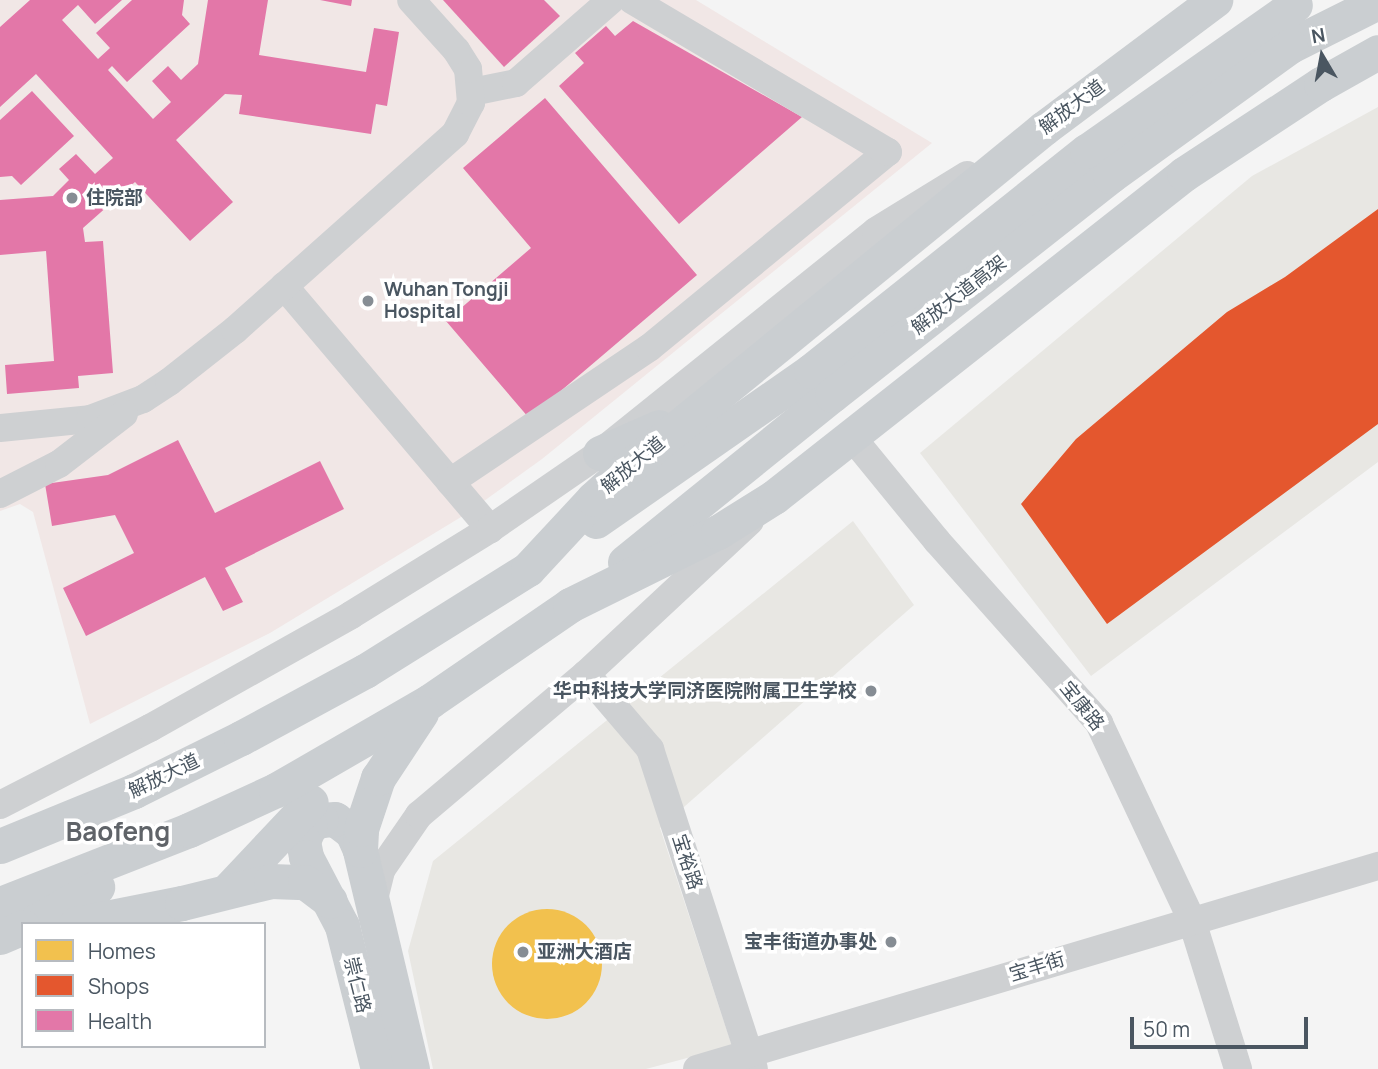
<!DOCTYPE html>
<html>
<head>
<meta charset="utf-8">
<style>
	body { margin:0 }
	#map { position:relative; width:1378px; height:1069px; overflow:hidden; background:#f4f4f4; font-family:Manrope,"Noto Sans SC",sans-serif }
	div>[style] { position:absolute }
	.commercial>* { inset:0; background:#e8e7e3 }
	.medical>* { inset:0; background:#f1e7e6 }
	.homes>* { inset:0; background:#f2c14e }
	.round { border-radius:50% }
	.shops>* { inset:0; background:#e4572e }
	.health>* { inset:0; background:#e377a8 }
	.minor>* { height:28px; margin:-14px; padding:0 14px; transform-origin:14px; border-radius:14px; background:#ced0d2 }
	.major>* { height:35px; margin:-17.5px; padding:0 17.5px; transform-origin:17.5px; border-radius:17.5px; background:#caced1 }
	.major-bridge>* { height:35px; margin:-17.5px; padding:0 17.5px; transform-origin:17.5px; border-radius:17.5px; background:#caced1 }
	.dots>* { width:19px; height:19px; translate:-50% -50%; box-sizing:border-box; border:4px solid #fff; border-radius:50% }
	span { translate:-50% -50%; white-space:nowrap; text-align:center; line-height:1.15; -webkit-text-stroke:7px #fff; paint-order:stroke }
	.street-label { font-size:19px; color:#4a5661 }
	.poi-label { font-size:19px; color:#4a5661; font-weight:700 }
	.left { translate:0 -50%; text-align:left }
	.right { translate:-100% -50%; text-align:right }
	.district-label { font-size:26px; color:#5f6368; font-weight:700 }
	.legend { position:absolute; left:21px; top:922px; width:245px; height:126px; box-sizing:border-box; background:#fff; border:2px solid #b7bbc0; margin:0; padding:9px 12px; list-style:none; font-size:21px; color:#4a5661 }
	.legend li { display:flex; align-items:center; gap:14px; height:35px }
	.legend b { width:35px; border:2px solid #b7bbc0 }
	.north { position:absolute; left:1287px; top:21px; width:70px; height:70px; -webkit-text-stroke:5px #fff; paint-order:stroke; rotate:350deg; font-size:19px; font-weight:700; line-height:28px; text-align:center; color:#4a5661 }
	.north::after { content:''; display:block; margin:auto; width:24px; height:32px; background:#4a5661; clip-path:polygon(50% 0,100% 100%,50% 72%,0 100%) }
	.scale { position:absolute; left:1130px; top:1017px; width:178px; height:32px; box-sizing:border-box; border:4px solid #4a5661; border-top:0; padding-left:9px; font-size:21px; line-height:24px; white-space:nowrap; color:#4a5661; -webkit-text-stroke:5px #fff; paint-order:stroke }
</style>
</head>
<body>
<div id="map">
	<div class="commercial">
		<div style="clip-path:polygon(1378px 107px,1378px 462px,1091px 676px,920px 453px,1252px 176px)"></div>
		<div style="clip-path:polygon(853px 521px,914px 605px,660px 828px,732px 1046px,646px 1069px,433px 1069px,408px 951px,433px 861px)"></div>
	</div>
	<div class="medical">
		<div style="clip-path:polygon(0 0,696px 0,932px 143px,542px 459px,466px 514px,270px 633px,90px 724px,33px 512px,20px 504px,0 511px)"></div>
	</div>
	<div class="homes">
		<div class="round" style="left:492px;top:909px;width:110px;height:110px"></div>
	</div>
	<div class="shops">
		<div style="clip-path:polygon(1378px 209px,1378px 424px,1107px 624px,1021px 504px,1076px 439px,1227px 312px,1285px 277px)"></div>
	</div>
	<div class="health">
		<div style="clip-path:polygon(30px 0,122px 0,95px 24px,78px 5px,62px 20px,98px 59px,110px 48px,96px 33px,132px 0,184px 0,182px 15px,190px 24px,127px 82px,112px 66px,108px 70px,153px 119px,171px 102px,152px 81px,168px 66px,181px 80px,198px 64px,208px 0,268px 0,259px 55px,366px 72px,374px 28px,399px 32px,387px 106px,376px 104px,371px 134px,239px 114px,242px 95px,225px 94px,176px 140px,233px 202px,190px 241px,135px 182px,83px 228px,85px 242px,103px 241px,113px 373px,78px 376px,79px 388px,7px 394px,5px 365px,54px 361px,46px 251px,0 255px,0 200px,53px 196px,69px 180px,59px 169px,76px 154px,95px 174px,113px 158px,36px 74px,0 107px,0 27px)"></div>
		<div style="clip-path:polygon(320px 0,352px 0,351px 6px)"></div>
		<div style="clip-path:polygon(443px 0,544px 0,560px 16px,504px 67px)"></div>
		<div style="clip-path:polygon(633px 21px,802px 117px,679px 224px,559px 86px,584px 63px,575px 53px,606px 26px,615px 36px)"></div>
		<div style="clip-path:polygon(32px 91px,74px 136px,21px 185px,12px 176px,0 177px,0 120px)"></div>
		<div style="clip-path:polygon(545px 98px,697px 275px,529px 418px,446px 321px,531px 248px,463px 168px)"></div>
		<div style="clip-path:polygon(178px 440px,215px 513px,320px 461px,344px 509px,225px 568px,243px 602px,223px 611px,205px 577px,86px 636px,63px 588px,134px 553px,115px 515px,52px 526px,45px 484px,108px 475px)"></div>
	</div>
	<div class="minor">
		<div style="left:472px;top:92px;width:45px;rotate:-11.6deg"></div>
		<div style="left:516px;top:83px;width:126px;rotate:-41.1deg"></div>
		<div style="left:284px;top:286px;width:319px;rotate:49.7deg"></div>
		<div style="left:0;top:428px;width:90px;rotate:-5.7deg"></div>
		<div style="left:90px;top:419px;width:57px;rotate:-20.7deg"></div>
		<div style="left:143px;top:399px;width:31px;rotate:-33deg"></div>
		<div style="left:169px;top:382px;width:84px;rotate:-38.2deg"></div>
		<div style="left:235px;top:330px;width:295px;rotate:-41.7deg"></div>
		<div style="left:455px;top:134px;width:35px;rotate:-63deg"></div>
		<div style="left:471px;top:103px;width:34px;rotate:-95deg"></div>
		<div style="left:468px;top:69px;width:22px;rotate:-122deg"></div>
		<div style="left:456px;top:50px;width:67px;rotate:-132deg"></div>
		<div style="left:851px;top:436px;width:136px;rotate:50.7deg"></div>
		<div style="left:937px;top:541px;width:244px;rotate:48.3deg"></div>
		<div style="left:1099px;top:723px;width:219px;rotate:64.8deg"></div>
		<div style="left:1192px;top:921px;width:155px;rotate:72.7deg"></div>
		<div style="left:450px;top:482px;width:240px;rotate:-34deg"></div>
		<div style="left:649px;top:348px;width:309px;rotate:-39.4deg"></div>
		<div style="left:888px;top:152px;width:298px;rotate:-149.3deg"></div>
		<div style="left:0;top:494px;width:66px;rotate:-27deg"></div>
		<div style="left:59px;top:464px;width:82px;rotate:-37.6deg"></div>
		<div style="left:586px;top:674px;width:99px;rotate:49.5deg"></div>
		<div style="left:650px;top:749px;width:336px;rotate:72deg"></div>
		<div style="left:0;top:805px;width:169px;rotate:-27.2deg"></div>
		<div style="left:150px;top:728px;width:231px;rotate:-29.3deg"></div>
		<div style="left:351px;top:615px;width:163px;rotate:-31.7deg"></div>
		<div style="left:490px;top:529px;width:134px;rotate:-34.6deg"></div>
		<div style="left:600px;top:453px;width:354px;rotate:-38.8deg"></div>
		<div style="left:876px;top:231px;width:107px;rotate:-31.6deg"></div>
		<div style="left:373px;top:903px;width:34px;rotate:-76deg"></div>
		<div style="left:381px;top:870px;width:67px;rotate:-55.4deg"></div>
		<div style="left:419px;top:815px;width:219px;rotate:-40.2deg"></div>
		<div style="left:586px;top:674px;width:224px;rotate:-43deg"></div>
		<div style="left:697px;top:1069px;width:711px;rotate:-16.6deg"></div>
	</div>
	<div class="major">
		<div style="left:1290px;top:46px;width:98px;rotate:-26.6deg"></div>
		<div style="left:600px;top:453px;width:64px;rotate:-23.8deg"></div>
		<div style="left:596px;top:521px;width:262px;rotate:-34.9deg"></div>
		<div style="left:625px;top:562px;width:266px;rotate:-38.9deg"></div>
		<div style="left:0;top:846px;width:145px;rotate:-22.3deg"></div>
		<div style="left:134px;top:791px;width:119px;rotate:-26.4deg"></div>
		<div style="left:241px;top:738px;width:141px;rotate:-28.4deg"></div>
		<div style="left:365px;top:671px;width:192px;rotate:-32deg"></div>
		<div style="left:528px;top:569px;width:96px;rotate:-47.1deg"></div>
		<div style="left:593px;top:499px;width:42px;rotate:-42.1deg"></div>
		<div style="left:624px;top:471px;width:542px;rotate:-39.24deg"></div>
		<div style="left:1044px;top:128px;width:214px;rotate:-36.8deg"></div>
		<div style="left:360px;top:850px;width:20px;rotate:-114deg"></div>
		<div style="left:352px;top:832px;width:21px;rotate:-143deg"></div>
		<div style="left:335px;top:819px;width:14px;rotate:176deg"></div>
		<div style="left:321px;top:820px;width:12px;rotate:156deg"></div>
		<div style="left:310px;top:825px;width:17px;rotate:114deg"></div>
		<div style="left:303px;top:841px;width:16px;rotate:79deg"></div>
		<div style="left:306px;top:857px;width:78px;rotate:62.4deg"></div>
		<div style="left:342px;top:926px;width:147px;rotate:75.9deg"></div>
		<div style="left:227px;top:891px;width:122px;rotate:-46.7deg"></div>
		<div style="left:0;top:904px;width:203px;rotate:-21.4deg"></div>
		<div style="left:189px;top:830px;width:96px;rotate:-24.7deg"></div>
		<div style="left:276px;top:790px;width:178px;rotate:-30deg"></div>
		<div style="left:430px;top:701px;width:170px;rotate:-34.4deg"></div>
		<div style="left:570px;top:605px;width:165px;rotate:-26.3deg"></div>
		<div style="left:718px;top:532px;width:66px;rotate:-32deg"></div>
		<div style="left:774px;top:497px;width:522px;rotate:-38.23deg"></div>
		<div style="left:1184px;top:174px;width:164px;rotate:-33.3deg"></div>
		<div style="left:1321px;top:84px;width:65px;rotate:-29.3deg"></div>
		<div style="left:31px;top:924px;width:76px;rotate:-29.3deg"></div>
		<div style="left:76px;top:924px;width:108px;rotate:-11.2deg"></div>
		<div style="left:182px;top:903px;width:92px;rotate:-13.9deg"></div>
		<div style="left:271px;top:881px;width:34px;rotate:2deg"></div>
		<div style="left:305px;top:882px;width:31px;rotate:37deg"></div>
		<div style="left:0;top:937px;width:25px;rotate:-23deg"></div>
		<div style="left:412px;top:1069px;width:225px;rotate:-103.4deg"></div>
		<div style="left:360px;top:850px;width:21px;rotate:-87deg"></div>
		<div style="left:361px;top:829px;width:54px;rotate:-71.6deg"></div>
		<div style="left:378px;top:778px;width:78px;rotate:-56.5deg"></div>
	</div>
	<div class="major-bridge">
		<div style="left:811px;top:371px;width:353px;rotate:-38.6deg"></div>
		<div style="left:1087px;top:151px;width:254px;rotate:-35.1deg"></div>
		<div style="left:832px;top:395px;width:354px;rotate:-38.2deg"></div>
		<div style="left:1110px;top:176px;width:222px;rotate:-35.8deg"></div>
	</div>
	<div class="dots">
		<div style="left:72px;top:198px;background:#868d94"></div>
		<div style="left:368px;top:301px;background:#868d94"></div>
		<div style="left:871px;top:691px;background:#868d94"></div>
		<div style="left:891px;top:942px;background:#868d94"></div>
		<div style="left:523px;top:952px;background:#868d94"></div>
	</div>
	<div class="street-label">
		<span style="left:1072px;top:107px;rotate:-37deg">解放大道</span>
		<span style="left:959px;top:295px;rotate:-38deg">解放大道高架</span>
		<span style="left:633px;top:465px;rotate:-40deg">解放大道</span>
		<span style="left:1082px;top:706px;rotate:51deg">宝康路</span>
		<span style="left:164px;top:776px;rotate:-26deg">解放大道</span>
		<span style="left:687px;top:862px;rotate:72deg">宝裕路</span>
		<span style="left:1037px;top:967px;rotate:-17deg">宝丰街</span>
		<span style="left:357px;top:985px;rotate:76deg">崇仁路</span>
	</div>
	<div class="poi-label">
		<span class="left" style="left:86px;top:198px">住院部</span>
		<span class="left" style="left:384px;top:301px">Wuhan Tongji<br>Hospital</span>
		<span class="right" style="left:857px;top:691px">华中科技大学同济医院附属卫生学校</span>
		<span class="right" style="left:877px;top:942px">宝丰街道办事处</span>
		<span class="left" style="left:537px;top:952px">亚洲大酒店</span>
	</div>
	<div class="district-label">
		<span style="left:118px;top:832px">Baofeng</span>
	</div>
	<ul class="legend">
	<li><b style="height:19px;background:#f2c14e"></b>Homes</li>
	<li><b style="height:19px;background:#e4572e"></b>Shops</li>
	<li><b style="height:19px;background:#e377a8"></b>Health</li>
	</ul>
	<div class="north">N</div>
	<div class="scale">50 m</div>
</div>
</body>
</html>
